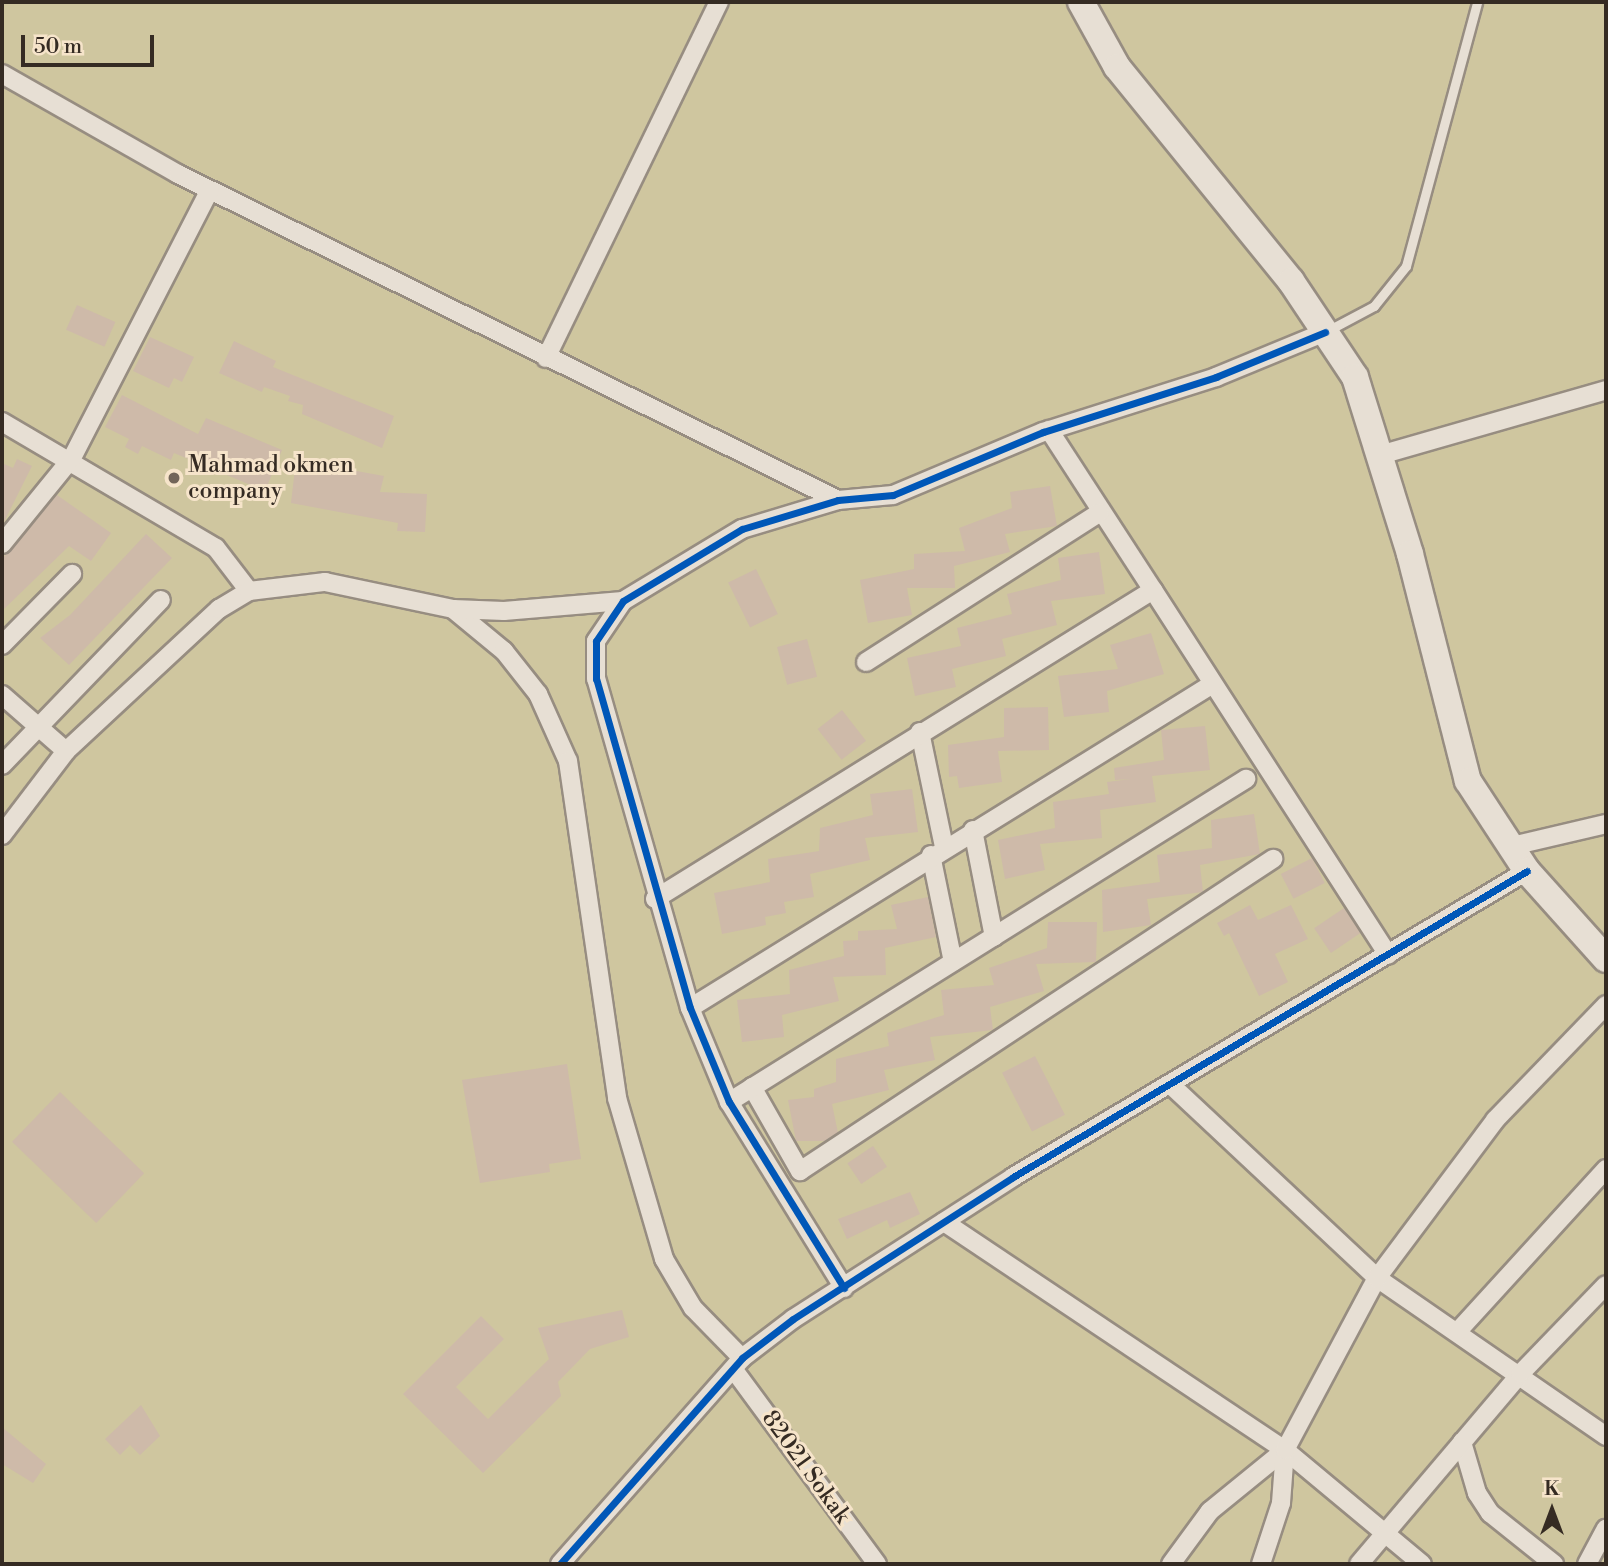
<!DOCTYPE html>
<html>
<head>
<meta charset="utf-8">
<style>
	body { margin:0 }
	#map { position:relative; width:1608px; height:1566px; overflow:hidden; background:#e2d2bd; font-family:"Libre Bodoni",serif }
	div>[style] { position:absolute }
	.green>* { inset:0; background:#cfc69f; transform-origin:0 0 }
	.building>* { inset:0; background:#cebaa9; transform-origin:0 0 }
	.roads { filter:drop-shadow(2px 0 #978d81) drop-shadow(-2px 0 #978d81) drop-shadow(0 2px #978d81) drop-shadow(0 -2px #978d81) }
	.service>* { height:9px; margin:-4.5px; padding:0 4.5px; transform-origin:4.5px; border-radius:4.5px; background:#e7dfd4 }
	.minor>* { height:18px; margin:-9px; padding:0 9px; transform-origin:9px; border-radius:9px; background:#e7dfd4 }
	.secondary>* { height:26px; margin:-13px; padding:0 13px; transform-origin:13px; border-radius:13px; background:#e7dfd4 }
	.cycleway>* { height:7px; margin:-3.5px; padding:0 3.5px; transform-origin:3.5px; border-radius:3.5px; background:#0057b8 }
	.dots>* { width:19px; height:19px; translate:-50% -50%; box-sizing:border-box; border:4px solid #f6e4ca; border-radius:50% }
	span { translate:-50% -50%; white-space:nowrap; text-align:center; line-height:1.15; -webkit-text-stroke:6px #f6e4ca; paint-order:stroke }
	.poi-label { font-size:23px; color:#352b23 }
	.left { translate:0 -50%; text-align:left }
	.street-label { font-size:23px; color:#352b23 }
	.frame { position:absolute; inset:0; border:4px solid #352b23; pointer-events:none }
	.north { position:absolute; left:1517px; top:1475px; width:70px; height:70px; -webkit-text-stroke:5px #f6e4ca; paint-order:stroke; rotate:0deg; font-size:19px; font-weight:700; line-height:28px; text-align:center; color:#352b23 }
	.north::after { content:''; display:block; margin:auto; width:24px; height:32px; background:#352b23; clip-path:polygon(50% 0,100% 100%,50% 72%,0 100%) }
	.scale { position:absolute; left:21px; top:35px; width:133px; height:32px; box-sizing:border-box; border:4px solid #352b23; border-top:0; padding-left:9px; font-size:21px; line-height:24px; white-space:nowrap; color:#352b23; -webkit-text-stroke:5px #f6e4ca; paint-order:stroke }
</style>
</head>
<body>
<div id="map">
	<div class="green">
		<div style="left:2px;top:2px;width:1604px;height:1562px"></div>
	</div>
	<div class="building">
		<div style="left:77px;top:305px;width:42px;height:27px;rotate:24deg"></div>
		<div style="clip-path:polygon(150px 337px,194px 357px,182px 382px,174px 378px,169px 388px,133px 371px)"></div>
		<div style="clip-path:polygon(234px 341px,276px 361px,273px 367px,394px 416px,382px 448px,302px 414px,303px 405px,288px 401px,290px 396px,264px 387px,262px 392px,219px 373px)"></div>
		<div style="clip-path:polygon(122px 395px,198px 434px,206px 418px,282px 450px,265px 491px,174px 453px,171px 460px,142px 446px,138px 454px,125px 447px,129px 439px,105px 427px)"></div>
		<div style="clip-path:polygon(17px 459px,32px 466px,2px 526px,2px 463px,13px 468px)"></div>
		<div style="clip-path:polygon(296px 460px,384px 476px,380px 492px,427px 494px,425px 532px,397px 531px,398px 523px,291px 503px)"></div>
		<div style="clip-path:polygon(1050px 486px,1057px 526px,1005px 534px,1010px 552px,954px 566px,955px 588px,907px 588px,912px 615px,868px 623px,860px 580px,914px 569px,914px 554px,965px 551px,959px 528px,1012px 508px,1010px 492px)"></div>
		<div style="clip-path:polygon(57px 495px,111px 533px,91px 561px,69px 546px,2px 611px,2px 559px)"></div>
		<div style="clip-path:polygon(146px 534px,172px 558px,69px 665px,40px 638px,70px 615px)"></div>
		<div style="clip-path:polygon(1099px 552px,1105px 594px,1051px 601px,1057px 625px,1002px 639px,1006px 656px,952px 669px,956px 687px,915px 696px,907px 658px,961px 646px,957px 628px,1012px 614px,1007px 594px,1061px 580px,1058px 558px)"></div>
		<div style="left:756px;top:569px;width:50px;height:31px;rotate:64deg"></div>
		<div style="clip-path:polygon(1151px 633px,1164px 674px,1107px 691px,1109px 712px,1064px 717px,1058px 676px,1118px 669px,1110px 645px)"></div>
		<div style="left:807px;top:639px;width:39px;height:31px;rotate:75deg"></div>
		<div style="clip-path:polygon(1048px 707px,1049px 750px,998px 751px,1002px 782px,959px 788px,957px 776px,949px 777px,948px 745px,1004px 737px,1004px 708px)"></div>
		<div style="left:842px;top:710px;width:39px;height:31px;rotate:52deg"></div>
		<div style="clip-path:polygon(1205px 726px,1210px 770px,1152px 776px,1156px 802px,1100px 810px,1102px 838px,1040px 844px,1045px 870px,1005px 879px,998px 840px,1055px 828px,1053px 802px,1109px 794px,1107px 782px,1131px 779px,1115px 780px,1114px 768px,1164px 760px,1161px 730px)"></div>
		<div style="clip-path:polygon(912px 789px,918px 832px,865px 838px,870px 860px,810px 874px,814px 897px,784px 902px,786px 913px,765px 917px,766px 925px,722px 934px,714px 893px,770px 882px,768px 859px,819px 851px,820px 828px,873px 815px,870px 794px)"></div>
		<div style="clip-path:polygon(1254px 814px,1260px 854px,1200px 865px,1203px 892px,1147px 899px,1151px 925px,1103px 932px,1102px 890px,1160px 882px,1157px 855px,1212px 848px,1211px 820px)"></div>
		<div style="left:1312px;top:858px;width:28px;height:35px;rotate:63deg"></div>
		<div style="clip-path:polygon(928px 897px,936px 937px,885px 948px,886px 975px,833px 977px,839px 1001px,782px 1015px,784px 1037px,742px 1042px,737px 1000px,790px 994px,789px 970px,844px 956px,843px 941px,858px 940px,858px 931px,897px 929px,891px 905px)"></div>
		<div style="clip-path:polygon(1250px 905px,1258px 920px,1291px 905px,1308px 939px,1275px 954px,1288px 982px,1259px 996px,1229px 933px,1224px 936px,1217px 923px)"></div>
		<div style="left:1344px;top:908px;width:30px;height:36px;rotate:56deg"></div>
		<div style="clip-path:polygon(1048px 922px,1097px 922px,1096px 962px,1036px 964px,1044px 991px,990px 1007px,993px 1030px,930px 1037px,935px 1060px,884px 1070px,889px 1090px,832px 1104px,838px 1133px,825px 1141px,796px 1141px,788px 1100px,814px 1097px,814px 1089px,836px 1082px,836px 1059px,889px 1046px,887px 1033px,944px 1015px,941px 990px,994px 985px,989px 968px,1047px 948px)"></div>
		<div style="left:1035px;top:1056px;width:66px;height:37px;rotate:63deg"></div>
		<div style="clip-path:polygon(567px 1064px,581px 1159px,549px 1164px,550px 1172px,480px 1183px,462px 1080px)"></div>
		<div style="left:60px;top:1092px;width:117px;height:69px;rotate:44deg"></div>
		<div style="left:873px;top:1146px;width:25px;height:31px;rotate:56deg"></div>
		<div style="clip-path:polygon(910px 1192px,920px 1214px,890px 1228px,887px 1220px,847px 1239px,838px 1219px)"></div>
		<div style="clip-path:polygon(622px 1310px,629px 1337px,590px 1349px,558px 1382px,561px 1396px,483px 1473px,403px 1394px,481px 1316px,504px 1339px,456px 1387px,488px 1419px,549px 1359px,538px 1328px)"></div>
		<div style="clip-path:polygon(141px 1405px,160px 1436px,140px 1455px,130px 1445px,120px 1455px,105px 1439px)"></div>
		<div style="clip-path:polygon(2px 1427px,46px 1464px,33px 1483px,2px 1464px)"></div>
	</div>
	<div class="roads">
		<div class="service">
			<div style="left:1327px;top:331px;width:53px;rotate:-28deg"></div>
			<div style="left:1374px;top:306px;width:51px;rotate:-51.3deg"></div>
			<div style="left:1406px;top:266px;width:273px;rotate:-74.9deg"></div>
		</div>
		<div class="minor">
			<div style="left:2px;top:74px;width:202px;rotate:29.6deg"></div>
			<div style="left:178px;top:174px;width:736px;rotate:26.29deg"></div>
			<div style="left:546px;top:358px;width:396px;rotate:-64.1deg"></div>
			<div style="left:2px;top:422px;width:248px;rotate:30.5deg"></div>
			<div style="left:216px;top:548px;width:54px;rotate:52.5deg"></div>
			<div style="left:1049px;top:430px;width:191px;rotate:57deg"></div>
			<div style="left:1380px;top:455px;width:235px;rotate:-16deg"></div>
			<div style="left:2px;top:544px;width:111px;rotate:-50.9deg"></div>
			<div style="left:72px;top:458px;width:301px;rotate:-62.8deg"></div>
			<div style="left:453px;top:609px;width:66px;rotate:39.5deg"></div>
			<div style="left:504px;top:651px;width:55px;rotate:51.7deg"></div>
			<div style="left:538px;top:694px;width:73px;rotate:65.9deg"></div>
			<div style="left:568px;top:761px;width:341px;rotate:81.7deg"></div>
			<div style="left:617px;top:1098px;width:168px;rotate:73.7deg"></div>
			<div style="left:664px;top:1259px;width:57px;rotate:59.4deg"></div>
			<div style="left:693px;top:1308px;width:70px;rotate:45.6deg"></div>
			<div style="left:2px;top:645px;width:100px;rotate:-45.4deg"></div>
			<div style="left:866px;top:662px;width:277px;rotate:-32.6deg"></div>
			<div style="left:2px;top:695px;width:85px;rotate:41.2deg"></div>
			<div style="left:920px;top:732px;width:117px;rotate:78.2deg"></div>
			<div style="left:2px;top:765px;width:229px;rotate:-46.1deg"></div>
			<div style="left:973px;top:830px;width:109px;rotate:78.9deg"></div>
			<div style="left:2px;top:835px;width:106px;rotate:-52.7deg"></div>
			<div style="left:66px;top:751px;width:209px;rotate:-42.9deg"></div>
			<div style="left:219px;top:609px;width:35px;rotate:-31deg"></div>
			<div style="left:249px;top:591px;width:77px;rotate:-6.8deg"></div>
			<div style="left:325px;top:582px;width:131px;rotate:11.9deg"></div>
			<div style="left:453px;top:609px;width:51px;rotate:2.2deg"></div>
			<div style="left:504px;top:611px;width:119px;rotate:-4.8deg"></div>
			<div style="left:1508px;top:847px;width:101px;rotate:-13.2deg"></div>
			<div style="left:931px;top:855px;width:109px;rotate:78.4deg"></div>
			<div style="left:655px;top:899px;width:586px;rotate:-31.82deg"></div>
			<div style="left:1153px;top:590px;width:434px;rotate:57.2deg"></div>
			<div style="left:690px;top:1008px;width:613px;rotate:-31.8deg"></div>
			<div style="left:1171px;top:1085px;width:282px;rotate:43.1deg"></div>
			<div style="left:1377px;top:1278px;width:278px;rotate:34.6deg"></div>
			<div style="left:752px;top:1087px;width:97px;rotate:60.3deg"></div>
			<div style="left:800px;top:1171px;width:567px;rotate:-33.41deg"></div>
			<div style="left:729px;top:1102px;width:610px;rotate:-32deg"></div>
			<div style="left:944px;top:1222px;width:410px;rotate:33.8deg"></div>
			<div style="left:1285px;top:1450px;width:178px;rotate:39.8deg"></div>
			<div style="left:844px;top:1288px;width:219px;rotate:-121.7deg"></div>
			<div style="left:729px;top:1102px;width:102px;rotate:-112.5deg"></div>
			<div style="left:690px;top:1008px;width:342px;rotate:-105.9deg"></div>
			<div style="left:596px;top:679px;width:38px;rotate:-90deg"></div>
			<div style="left:596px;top:641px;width:48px;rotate:-56deg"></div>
			<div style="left:623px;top:601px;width:139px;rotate:-31.2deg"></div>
			<div style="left:742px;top:529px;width:100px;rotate:-16.8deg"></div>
			<div style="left:838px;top:500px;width:55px;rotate:-5.2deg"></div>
			<div style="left:893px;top:495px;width:163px;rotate:-22.8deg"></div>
			<div style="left:1043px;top:432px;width:182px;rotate:-17.6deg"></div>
			<div style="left:1216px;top:377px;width:118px;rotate:-22.4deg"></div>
			<div style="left:1459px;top:1330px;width:218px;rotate:-47.6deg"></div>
			<div style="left:734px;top:1370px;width:241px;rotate:53.6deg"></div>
			<div style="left:1462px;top:1442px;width:53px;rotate:73.6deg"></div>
			<div style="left:1477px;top:1493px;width:24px;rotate:57deg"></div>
			<div style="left:1490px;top:1513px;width:82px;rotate:38.6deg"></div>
			<div style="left:560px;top:1564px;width:275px;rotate:-48.5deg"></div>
			<div style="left:742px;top:1358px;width:64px;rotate:-37.4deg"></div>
			<div style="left:793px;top:1319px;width:262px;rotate:-32.8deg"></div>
			<div style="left:1013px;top:1177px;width:598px;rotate:-30.77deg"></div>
			<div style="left:1171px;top:1564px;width:66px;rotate:-53.7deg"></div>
			<div style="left:1210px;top:1511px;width:97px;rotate:-39.1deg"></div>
			<div style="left:1261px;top:1564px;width:64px;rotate:-71.8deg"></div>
			<div style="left:1281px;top:1503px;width:53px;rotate:-85.7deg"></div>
			<div style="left:1285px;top:1450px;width:195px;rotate:-61.9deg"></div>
			<div style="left:1377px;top:1278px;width:197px;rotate:-53.2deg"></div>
			<div style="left:1495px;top:1120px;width:160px;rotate:-46deg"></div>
			<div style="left:1359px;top:1564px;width:250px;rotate:-49.7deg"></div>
			<div style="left:1521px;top:1373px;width:122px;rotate:-46deg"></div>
			<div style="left:1587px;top:1564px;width:40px;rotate:-62deg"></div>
		</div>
		<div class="secondary">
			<div style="left:1081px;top:2px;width:74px;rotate:61deg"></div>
			<div style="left:1117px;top:67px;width:276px;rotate:50.9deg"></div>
			<div style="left:1291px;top:281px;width:115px;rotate:56.3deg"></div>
			<div style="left:1355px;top:377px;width:185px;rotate:72.7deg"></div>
			<div style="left:1410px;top:554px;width:234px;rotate:75.7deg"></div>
			<div style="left:1468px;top:781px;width:108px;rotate:56.8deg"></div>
			<div style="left:1527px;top:871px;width:118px;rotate:48.1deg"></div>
		</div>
	</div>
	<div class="cycleway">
		<div style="left:844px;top:1288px;width:219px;rotate:-121.7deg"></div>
		<div style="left:729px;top:1102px;width:102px;rotate:-112.5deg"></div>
		<div style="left:690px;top:1008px;width:342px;rotate:-105.9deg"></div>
		<div style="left:596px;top:679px;width:38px;rotate:-90deg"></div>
		<div style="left:596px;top:641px;width:48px;rotate:-56deg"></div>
		<div style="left:623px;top:601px;width:139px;rotate:-31.2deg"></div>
		<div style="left:742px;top:529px;width:100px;rotate:-16.8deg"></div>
		<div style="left:838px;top:500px;width:55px;rotate:-5.2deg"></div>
		<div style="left:893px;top:495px;width:163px;rotate:-22.8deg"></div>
		<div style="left:1043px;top:432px;width:182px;rotate:-17.6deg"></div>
		<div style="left:1216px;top:377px;width:118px;rotate:-22.4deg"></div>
		<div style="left:560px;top:1564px;width:275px;rotate:-48.5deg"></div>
		<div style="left:742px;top:1358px;width:64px;rotate:-37.4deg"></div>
		<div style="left:793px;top:1319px;width:262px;rotate:-32.8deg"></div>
		<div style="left:1013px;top:1177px;width:598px;rotate:-30.77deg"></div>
	</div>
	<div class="dots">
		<div style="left:174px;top:478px;background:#726559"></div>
	</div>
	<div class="poi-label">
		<span class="left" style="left:188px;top:478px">Mahmad okmen<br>company</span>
	</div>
	<div class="street-label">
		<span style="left:806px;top:1467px;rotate:54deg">82021 Sokak</span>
	</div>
	<div class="frame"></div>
	<div class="north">K</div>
	<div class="scale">50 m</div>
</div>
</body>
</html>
